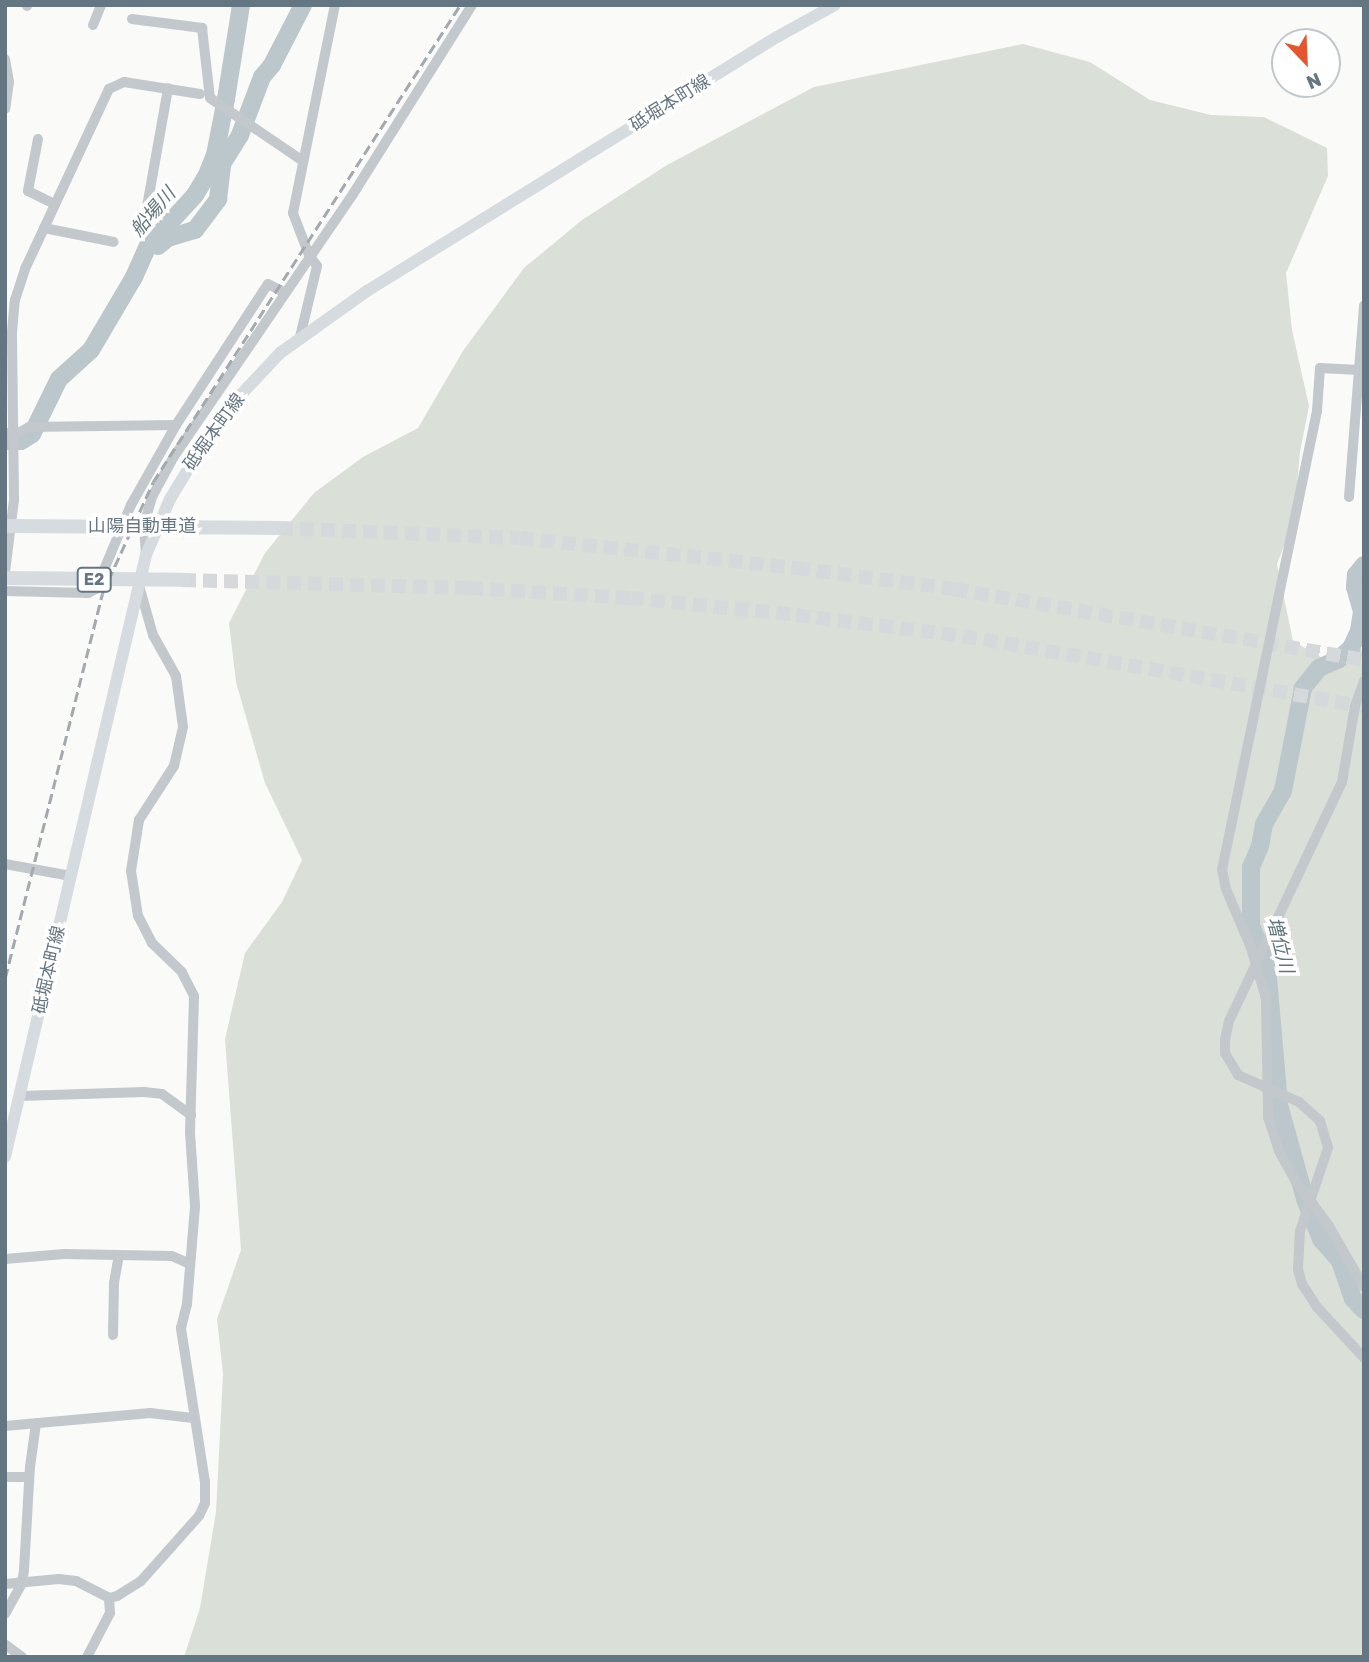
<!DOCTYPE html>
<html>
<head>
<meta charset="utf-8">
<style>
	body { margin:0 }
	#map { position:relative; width:1369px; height:1662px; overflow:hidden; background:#fafaf8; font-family:Rubik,"Noto Sans JP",sans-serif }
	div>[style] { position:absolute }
	.green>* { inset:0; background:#dadfd7 }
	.river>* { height:18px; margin:-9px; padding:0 9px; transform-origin:9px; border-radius:9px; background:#bbc7cb }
	.highway-tunnel>* { height:14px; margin-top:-7px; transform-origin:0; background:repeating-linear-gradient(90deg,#d5d9db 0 14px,transparent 0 21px) }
	.minor>* { height:10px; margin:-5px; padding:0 5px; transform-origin:5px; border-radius:5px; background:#c3c8cc }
	.major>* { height:12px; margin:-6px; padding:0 6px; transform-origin:6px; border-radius:6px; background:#d6dbdf }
	.highway>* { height:14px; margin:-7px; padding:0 7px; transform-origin:7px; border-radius:7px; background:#d6dbdf }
	.rail>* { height:2.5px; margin-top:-1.25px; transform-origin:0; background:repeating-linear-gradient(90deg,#a2aab0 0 10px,transparent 0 15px) }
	span { translate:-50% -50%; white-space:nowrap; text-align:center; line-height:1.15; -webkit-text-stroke:7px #fff; paint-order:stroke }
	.shield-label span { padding:2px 5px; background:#fff; border:2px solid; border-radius:5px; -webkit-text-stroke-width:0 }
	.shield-label { font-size:16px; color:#657683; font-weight:700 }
	.street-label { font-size:18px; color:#657683 }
	.water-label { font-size:19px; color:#60757c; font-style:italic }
	.frame { position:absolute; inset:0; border:7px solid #657683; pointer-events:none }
	.north { position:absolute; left:1271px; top:28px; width:70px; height:70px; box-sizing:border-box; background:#fff; border:2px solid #c1c8cd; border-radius:50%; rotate:157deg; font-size:19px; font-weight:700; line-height:28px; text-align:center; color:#657683 }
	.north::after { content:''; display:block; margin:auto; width:24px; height:32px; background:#e4572e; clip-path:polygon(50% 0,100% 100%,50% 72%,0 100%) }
</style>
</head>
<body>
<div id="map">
	<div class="green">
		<div style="clip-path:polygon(1023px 44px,1090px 62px,1150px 100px,1211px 115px,1264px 117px,1327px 148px,1328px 176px,1286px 273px,1292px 330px,1309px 406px,1300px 452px,1294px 520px,1277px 564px,1293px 641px,1326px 660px,1364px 648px,1364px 1657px,184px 1657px,200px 1608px,216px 1512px,223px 1374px,217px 1319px,241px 1250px,225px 1039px,245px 953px,282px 902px,302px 860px,265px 783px,236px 682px,229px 623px,265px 553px,314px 493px,363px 457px,418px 428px,463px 351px,524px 268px,582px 220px,667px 165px,814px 87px)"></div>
	</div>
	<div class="river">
		<div style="left:158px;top:246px;width:13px;rotate:-39deg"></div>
		<div style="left:168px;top:238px;width:28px;rotate:-17deg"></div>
		<div style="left:195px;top:230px;width:39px;rotate:-53deg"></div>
		<div style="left:218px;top:199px;width:35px;rotate:-83deg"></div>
		<div style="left:222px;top:164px;width:34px;rotate:-58deg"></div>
		<div style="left:240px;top:135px;width:62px;rotate:-69.2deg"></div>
		<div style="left:262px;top:77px;width:16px;rotate:-50deg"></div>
		<div style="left:272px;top:65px;width:68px;rotate:-62.7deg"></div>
		<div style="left:5px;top:441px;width:16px"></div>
		<div style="left:21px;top:441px;width:13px;rotate:-32deg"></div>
		<div style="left:32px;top:434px;width:61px;rotate:-63.9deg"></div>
		<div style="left:59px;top:379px;width:43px;rotate:-42.2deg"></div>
		<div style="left:91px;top:350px;width:85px;rotate:-59.5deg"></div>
		<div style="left:134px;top:277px;width:34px;rotate:-66deg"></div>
		<div style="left:148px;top:246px;width:69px;rotate:-47.3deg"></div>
		<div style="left:195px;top:195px;width:21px;rotate:-59deg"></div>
		<div style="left:206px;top:177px;width:24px;rotate:-68deg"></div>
		<div style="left:215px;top:155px;width:57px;rotate:-78.9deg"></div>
		<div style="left:226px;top:99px;width:95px;rotate:-80.9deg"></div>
		<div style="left:1364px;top:565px;width:13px;rotate:129deg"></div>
		<div style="left:1356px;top:575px;width:12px;rotate:95deg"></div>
		<div style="left:1355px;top:587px;width:26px;rotate:74deg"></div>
		<div style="left:1362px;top:612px;width:19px;rotate:99deg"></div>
		<div style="left:1359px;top:631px;width:19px;rotate:115deg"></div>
		<div style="left:1351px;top:648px;width:16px;rotate:137deg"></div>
		<div style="left:1339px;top:659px;width:22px;rotate:156deg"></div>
		<div style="left:1319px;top:668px;width:26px;rotate:129deg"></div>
		<div style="left:1303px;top:688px;width:105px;rotate:101deg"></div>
		<div style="left:1283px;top:791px;width:38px;rotate:120deg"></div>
		<div style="left:1264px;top:824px;width:22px;rotate:100deg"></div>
		<div style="left:1260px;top:846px;width:23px;rotate:113deg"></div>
		<div style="left:1251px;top:867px;width:58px;rotate:90deg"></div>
		<div style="left:1251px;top:925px;width:37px;rotate:68deg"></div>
		<div style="left:1265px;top:959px;width:19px;rotate:81deg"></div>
		<div style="left:1268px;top:978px;width:127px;rotate:85deg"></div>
		<div style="left:1279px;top:1105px;width:98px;rotate:74.5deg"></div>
		<div style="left:1305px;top:1199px;width:43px;rotate:68.2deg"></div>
		<div style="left:1321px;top:1239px;width:29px;rotate:49deg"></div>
		<div style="left:1340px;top:1261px;width:40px;rotate:71.1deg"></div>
		<div style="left:1353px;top:1299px;width:16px;rotate:45deg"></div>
	</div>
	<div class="highway-tunnel">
		<div style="left:279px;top:528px;width:241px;rotate:2.4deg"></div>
		<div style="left:520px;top:538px;width:278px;rotate:6.2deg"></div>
		<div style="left:796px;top:568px;width:159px;rotate:7.6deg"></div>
		<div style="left:954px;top:589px;width:416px;rotate:9.8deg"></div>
		<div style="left:182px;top:580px;width:287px;rotate:1.6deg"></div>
		<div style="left:469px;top:588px;width:161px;rotate:3.6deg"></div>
		<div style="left:630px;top:598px;width:167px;rotate:5.8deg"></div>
		<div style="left:796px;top:615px;width:168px;rotate:7.2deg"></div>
		<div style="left:963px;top:636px;width:407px;rotate:10deg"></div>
	</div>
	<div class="minor">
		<div style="left:27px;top:5px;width:1px;rotate:90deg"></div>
		<div style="left:132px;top:19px;width:71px;rotate:7.3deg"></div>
		<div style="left:202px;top:28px;width:70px;rotate:83.5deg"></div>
		<div style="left:210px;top:98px;width:112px;rotate:34.1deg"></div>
		<div style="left:93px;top:25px;width:22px;rotate:-68deg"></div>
		<div style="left:5px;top:59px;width:23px;rotate:80deg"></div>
		<div style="left:9px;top:82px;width:27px;rotate:98deg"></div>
		<div style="left:38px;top:139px;width:53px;rotate:100.9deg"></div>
		<div style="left:28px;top:191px;width:30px;rotate:26deg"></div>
		<div style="left:44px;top:228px;width:71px;rotate:11.3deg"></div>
		<div style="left:143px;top:229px;width:143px;rotate:-79.9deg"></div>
		<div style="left:300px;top:337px;width:73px;rotate:-76.5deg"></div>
		<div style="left:317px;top:266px;width:14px;rotate:-126deg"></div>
		<div style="left:309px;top:255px;width:45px;rotate:-110.9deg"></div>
		<div style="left:293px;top:213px;width:212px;rotate:-78.6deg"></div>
		<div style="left:1359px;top:370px;width:39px;rotate:-177deg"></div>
		<div style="left:1320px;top:368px;width:43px;rotate:94deg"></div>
		<div style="left:1317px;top:411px;width:468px;rotate:101.7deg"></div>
		<div style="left:1222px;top:869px;width:20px;rotate:79deg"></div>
		<div style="left:1226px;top:889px;width:64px;rotate:67deg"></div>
		<div style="left:1251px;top:948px;width:52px;rotate:73.3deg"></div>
		<div style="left:1266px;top:998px;width:119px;rotate:89deg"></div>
		<div style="left:1268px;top:1117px;width:36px;rotate:72deg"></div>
		<div style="left:1279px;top:1151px;width:33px;rotate:61deg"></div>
		<div style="left:1295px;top:1180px;width:57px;rotate:53.5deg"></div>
		<div style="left:1329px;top:1226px;width:70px;rotate:60.2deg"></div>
		<div style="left:6px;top:433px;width:14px;rotate:-4deg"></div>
		<div style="left:20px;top:432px;width:10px;rotate:-29deg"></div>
		<div style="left:29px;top:427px;width:147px;rotate:-0.8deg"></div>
		<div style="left:1349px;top:497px;width:192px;rotate:-85.5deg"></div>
		<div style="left:146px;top:555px;width:30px;rotate:-94deg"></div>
		<div style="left:144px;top:525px;width:29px;rotate:-74deg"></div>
		<div style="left:152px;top:497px;width:44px;rotate:-61.7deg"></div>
		<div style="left:173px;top:458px;width:320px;rotate:-55.7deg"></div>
		<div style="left:353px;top:194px;width:223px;rotate:-57.8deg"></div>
		<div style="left:5px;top:572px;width:73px;rotate:-82.9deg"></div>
		<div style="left:14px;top:500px;width:168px;rotate:-90.7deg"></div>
		<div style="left:12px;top:332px;width:32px;rotate:-85deg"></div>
		<div style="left:15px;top:300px;width:33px;rotate:-72deg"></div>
		<div style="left:25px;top:269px;width:199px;rotate:-65deg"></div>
		<div style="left:109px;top:89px;width:17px;rotate:-25deg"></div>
		<div style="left:124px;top:82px;width:77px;rotate:9deg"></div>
		<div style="left:5px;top:591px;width:83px;rotate:1.4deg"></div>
		<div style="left:88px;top:593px;width:9px;rotate:-27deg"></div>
		<div style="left:96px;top:589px;width:91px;rotate:-67.4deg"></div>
		<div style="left:131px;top:505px;width:92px;rotate:-60.6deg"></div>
		<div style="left:176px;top:425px;width:168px;rotate:-56.9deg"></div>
		<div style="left:268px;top:284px;width:18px;rotate:27deg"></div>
		<div style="left:1364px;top:681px;width:27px;rotate:110deg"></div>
		<div style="left:1355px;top:706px;width:77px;rotate:99.7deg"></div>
		<div style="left:1342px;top:782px;width:264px;rotate:115.3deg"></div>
		<div style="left:1229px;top:1021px;width:19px;rotate:102deg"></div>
		<div style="left:1225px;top:1040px;width:13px;rotate:90deg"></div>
		<div style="left:1225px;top:1053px;width:26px;rotate:59deg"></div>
		<div style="left:1238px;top:1075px;width:67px;rotate:23.9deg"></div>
		<div style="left:1299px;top:1102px;width:28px;rotate:42deg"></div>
		<div style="left:1320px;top:1121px;width:28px;rotate:73deg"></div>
		<div style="left:1328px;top:1148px;width:88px;rotate:108.6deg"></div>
		<div style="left:1300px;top:1231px;width:38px;rotate:93deg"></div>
		<div style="left:1298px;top:1269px;width:16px;rotate:75deg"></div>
		<div style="left:1302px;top:1284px;width:27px;rotate:57deg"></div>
		<div style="left:1317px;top:1307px;width:69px;rotate:47.3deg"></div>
		<div style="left:5px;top:864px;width:67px;rotate:10.3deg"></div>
		<div style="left:20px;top:1096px;width:124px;rotate:-1.8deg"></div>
		<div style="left:144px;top:1092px;width:18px;rotate:6deg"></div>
		<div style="left:162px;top:1094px;width:36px;rotate:36deg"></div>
		<div style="left:5px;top:1259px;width:59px;rotate:-4.8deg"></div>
		<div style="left:64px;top:1254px;width:108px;rotate:1.1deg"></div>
		<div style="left:172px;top:1256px;width:20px;rotate:24deg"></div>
		<div style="left:113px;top:1335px;width:52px;rotate:-88.9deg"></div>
		<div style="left:114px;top:1283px;width:28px;rotate:-80deg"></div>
		<div style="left:5px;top:1426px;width:146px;rotate:-5.1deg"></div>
		<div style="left:150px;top:1413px;width:43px;rotate:6.6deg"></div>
		<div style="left:5px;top:1477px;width:24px"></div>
		<div style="left:5px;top:1584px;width:54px;rotate:-5.3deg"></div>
		<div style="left:59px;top:1579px;width:17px;rotate:7deg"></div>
		<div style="left:76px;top:1581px;width:37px;rotate:27deg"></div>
		<div style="left:109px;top:1598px;width:8px;rotate:-14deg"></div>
		<div style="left:117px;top:1596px;width:28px;rotate:-32deg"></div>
		<div style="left:141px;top:1581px;width:87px;rotate:-48.3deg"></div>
		<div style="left:199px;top:1516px;width:14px;rotate:-65deg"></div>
		<div style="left:205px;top:1503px;width:21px;rotate:-90deg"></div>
		<div style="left:205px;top:1482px;width:156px;rotate:-98.9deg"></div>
		<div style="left:181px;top:1328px;width:25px;rotate:-76deg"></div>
		<div style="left:187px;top:1304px;width:98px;rotate:-85.3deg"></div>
		<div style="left:195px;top:1206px;width:74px;rotate:-93.9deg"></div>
		<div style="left:190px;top:1132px;width:136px;rotate:-88.3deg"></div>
		<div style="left:194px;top:996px;width:27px;rotate:-117deg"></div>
		<div style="left:182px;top:972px;width:42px;rotate:-136deg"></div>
		<div style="left:152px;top:943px;width:30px;rotate:-117deg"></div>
		<div style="left:138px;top:916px;width:46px;rotate:-98.8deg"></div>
		<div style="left:131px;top:871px;width:52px;rotate:-81.1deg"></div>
		<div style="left:139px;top:820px;width:64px;rotate:-57.1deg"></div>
		<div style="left:174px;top:766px;width:40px;rotate:-77deg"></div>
		<div style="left:183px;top:727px;width:51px;rotate:-97.8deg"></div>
		<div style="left:176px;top:676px;width:47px;rotate:-119.3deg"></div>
		<div style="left:153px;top:635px;width:48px;rotate:-105.8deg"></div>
		<div style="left:5px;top:1614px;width:35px;rotate:-61deg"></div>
		<div style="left:22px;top:1583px;width:13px;rotate:-81deg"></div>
		<div style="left:24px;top:1570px;width:103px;rotate:-86.7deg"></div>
		<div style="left:30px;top:1467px;width:44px;rotate:-82.2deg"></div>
		<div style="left:6px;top:1645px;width:20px;rotate:37deg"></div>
		<div style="left:87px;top:1657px;width:50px;rotate:-62.4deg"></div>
		<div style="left:110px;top:1613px;width:15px;rotate:-94deg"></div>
	</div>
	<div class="major">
		<div style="left:5px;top:1157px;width:618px;rotate:-76.82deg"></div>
		<div style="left:146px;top:555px;width:61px;rotate:-66.8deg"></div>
		<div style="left:170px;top:499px;width:95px;rotate:-58.8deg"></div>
		<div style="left:219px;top:418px;width:89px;rotate:-46.8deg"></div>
		<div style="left:280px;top:353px;width:107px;rotate:-35.5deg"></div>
		<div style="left:367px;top:291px;width:482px;rotate:-31.8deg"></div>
		<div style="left:777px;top:37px;width:66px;rotate:-28.9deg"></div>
	</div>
	<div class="highway">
		<div style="left:5px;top:526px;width:274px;rotate:0.4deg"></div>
		<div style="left:5px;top:578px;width:177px;rotate:0.6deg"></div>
	</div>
	<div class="rail">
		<div style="left:5px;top:978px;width:396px;rotate:-75.8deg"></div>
		<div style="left:102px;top:594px;width:123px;rotate:-65.5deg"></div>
		<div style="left:153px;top:482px;width:567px;rotate:-57.23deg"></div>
	</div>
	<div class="shield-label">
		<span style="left:94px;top:580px">E2</span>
	</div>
	<div class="street-label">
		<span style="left:670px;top:103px;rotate:-32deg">砥堀本町線</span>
		<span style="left:214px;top:432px;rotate:-54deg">砥堀本町線</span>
		<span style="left:142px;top:526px">山陽自動車道</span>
		<span style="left:49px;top:970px;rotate:-77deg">砥堀本町線</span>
	</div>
	<div class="water-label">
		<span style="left:153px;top:212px;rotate:-49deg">船場川</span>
		<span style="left:1280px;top:945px;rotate:76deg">増位川</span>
	</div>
	<div class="frame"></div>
	<div class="north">N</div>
</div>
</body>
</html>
